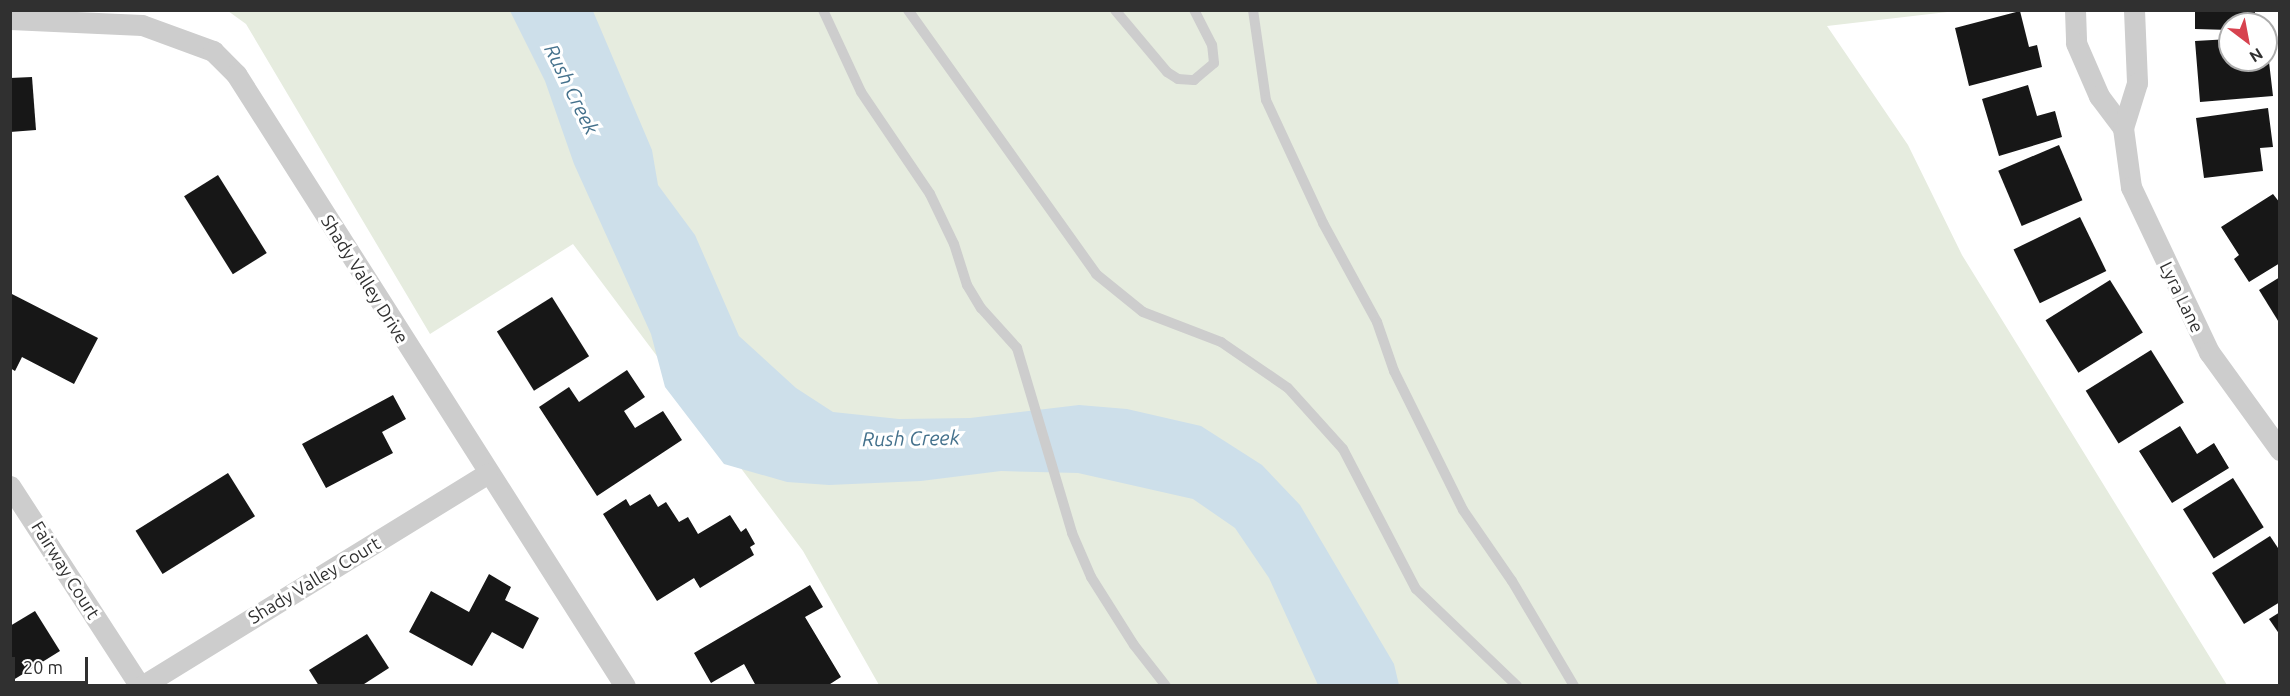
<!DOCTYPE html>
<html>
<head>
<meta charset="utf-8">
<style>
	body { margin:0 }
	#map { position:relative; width:2290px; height:696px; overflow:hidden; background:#fff; font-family:Ubuntu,sans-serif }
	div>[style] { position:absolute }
	.green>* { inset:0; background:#e6ecdf }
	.water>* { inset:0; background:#cddfea }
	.building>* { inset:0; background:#171717; transform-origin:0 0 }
	.lane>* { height:10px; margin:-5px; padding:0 5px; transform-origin:5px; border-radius:5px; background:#cdcdcd }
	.street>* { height:21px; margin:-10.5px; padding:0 10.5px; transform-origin:10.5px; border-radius:10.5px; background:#cdcdcd }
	span { translate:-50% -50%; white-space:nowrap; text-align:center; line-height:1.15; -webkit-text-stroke:6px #fff; paint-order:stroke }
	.street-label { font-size:18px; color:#303030 }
	.water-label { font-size:20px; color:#44718c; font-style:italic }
	.frame { position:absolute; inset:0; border:12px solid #303030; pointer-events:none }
	.north { position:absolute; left:2218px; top:12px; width:60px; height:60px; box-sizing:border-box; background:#fff; border:2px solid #acacac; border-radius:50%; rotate:148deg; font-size:16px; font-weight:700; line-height:24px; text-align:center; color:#303030 }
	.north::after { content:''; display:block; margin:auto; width:21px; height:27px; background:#d7424f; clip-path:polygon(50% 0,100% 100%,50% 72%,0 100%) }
	.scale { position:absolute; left:12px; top:657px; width:76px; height:27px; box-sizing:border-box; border:3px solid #303030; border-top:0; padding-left:8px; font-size:18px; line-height:21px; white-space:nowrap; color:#303030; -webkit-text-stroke:4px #fff; paint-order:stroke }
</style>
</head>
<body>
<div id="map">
	<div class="green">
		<div style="clip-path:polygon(228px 11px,1956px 11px,1827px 26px,1908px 145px,1962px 255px,2227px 685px,879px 685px,803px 551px,573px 244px,430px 334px,246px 24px)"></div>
	</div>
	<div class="water">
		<div style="clip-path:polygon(510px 11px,593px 11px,652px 150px,658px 185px,695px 235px,739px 336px,796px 388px,833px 412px,899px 419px,970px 418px,1079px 405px,1127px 409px,1201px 426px,1262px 465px,1300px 505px,1394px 664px,1399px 685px,1318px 685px,1269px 578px,1235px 528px,1193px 499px,1078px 473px,1001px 471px,921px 481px,829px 485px,787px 482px,724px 464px,665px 387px,651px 334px,574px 164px,545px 81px)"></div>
	</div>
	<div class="building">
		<div style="clip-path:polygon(2195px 10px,2255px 10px,2255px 24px,2230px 24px,2230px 30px,2195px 29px)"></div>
		<div style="clip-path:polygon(2020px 11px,2029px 47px,2037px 45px,2042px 67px,1969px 86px,1955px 28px)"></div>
		<div style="clip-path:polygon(2266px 36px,2273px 96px,2200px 102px,2195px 41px,2230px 39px,2230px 60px,2266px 60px)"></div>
		<div style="clip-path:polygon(32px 77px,36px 130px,10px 132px,10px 78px)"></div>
		<div style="clip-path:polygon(2028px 85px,2037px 116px,2055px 111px,2062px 137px,1999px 156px,1982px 99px)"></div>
		<div style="clip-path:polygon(2268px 108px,2273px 147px,2260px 148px,2263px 171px,2204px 178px,2196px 118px)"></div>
		<div style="left:2059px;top:145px;width:60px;height:66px;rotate:67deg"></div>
		<div style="left:218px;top:175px;width:92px;height:40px;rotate:58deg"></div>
		<div style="clip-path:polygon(2273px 194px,2280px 203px,2280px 263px,2249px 282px,2234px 259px,2239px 255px,2221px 227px)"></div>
		<div style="left:2080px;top:217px;width:60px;height:74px;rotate:64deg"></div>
		<div style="clip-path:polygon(2280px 277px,2280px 324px,2259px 290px)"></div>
		<div style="left:2110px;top:280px;width:62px;height:76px;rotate:58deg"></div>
		<div style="clip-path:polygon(10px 293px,98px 338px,74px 384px,22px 357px,15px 371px,10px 368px)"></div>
		<div style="left:552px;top:297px;width:70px;height:65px;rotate:58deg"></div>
		<div style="left:2151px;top:350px;width:62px;height:77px;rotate:58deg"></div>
		<div style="clip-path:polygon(627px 370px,645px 397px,624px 411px,635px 428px,663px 411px,682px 440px,597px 496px,539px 407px,569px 387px,579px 402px)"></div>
		<div style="clip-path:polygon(393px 395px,406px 419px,382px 432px,393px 453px,326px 488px,302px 444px)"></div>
		<div style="clip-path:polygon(2180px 426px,2197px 454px,2214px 443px,2229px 468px,2172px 503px,2139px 451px)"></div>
		<div style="left:228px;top:473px;width:51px;height:109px;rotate:58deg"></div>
		<div style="left:2233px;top:478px;width:58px;height:59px;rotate:58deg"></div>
		<div style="clip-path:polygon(650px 494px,658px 507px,666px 502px,679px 522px,688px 517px,698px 534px,730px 515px,741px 532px,746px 528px,755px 544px,750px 547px,754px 555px,700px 588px,694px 578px,657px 601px,603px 514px,626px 499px,630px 506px)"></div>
		<div style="clip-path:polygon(2270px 536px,2280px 551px,2280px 602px,2244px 624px,2212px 573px)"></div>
		<div style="clip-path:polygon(489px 574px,511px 587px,505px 600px,539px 618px,523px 649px,492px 632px,472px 666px,409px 632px,431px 591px,469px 612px)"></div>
		<div style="clip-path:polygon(810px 585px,823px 607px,805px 617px,841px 677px,827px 686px,756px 686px,744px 664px,711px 683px,694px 653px)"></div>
		<div style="clip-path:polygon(35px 611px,60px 651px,10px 682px,10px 626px)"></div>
		<div style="clip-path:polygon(2280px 612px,2280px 635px,2269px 619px)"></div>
		<div style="clip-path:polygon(367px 634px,389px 668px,361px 686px,319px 686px,309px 670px)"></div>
	</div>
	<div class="lane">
		<div style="left:823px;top:10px;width:90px;rotate:65.1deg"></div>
		<div style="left:861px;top:92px;width:123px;rotate:55.9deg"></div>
		<div style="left:930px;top:194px;width:55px;rotate:64.4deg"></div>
		<div style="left:954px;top:244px;width:43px;rotate:72.4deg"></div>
		<div style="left:967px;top:285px;width:27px;rotate:59deg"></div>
		<div style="left:981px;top:308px;width:54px;rotate:48deg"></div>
		<div style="left:1017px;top:348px;width:193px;rotate:73.4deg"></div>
		<div style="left:1072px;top:533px;width:48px;rotate:66.6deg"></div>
		<div style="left:1091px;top:577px;width:80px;rotate:57.7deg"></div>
		<div style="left:1134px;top:645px;width:52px;rotate:52deg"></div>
		<div style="left:908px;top:10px;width:324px;rotate:54.5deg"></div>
		<div style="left:1096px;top:274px;width:60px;rotate:39deg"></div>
		<div style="left:1143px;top:312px;width:84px;rotate:21deg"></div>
		<div style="left:1221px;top:342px;width:81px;rotate:34.5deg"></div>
		<div style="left:1288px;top:388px;width:82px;rotate:48deg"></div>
		<div style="left:1343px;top:449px;width:158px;rotate:62.5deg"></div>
		<div style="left:1416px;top:589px;width:140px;rotate:43.8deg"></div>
		<div style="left:1115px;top:10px;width:81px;rotate:50deg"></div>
		<div style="left:1167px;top:72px;width:13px;rotate:32deg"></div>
		<div style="left:1178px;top:79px;width:16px;rotate:4deg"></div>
		<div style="left:1194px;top:80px;width:26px;rotate:-40deg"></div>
		<div style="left:1214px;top:63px;width:18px;rotate:-96deg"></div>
		<div style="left:1212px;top:45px;width:39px;rotate:-117deg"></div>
		<div style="left:1253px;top:10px;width:91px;rotate:81.8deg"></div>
		<div style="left:1266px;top:100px;width:136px;rotate:65.1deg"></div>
		<div style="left:1323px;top:223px;width:113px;rotate:61.4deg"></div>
		<div style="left:1377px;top:322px;width:52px;rotate:70.9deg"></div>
		<div style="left:1394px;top:371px;width:155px;rotate:63.6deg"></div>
		<div style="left:1463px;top:510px;width:86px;rotate:55.4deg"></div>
		<div style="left:1512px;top:581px;width:122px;rotate:59.4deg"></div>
	</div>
	<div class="street">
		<div style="left:2075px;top:10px;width:33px;rotate:88deg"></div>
		<div style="left:2076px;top:43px;width:58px;rotate:66.5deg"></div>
		<div style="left:2099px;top:96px;width:40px;rotate:53deg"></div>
		<div style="left:2134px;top:10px;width:73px;rotate:87.6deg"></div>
		<div style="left:2137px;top:83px;width:47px;rotate:107.3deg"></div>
		<div style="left:2123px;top:128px;width:60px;rotate:82.3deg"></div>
		<div style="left:2131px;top:187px;width:183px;rotate:64.7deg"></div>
		<div style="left:2209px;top:352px;width:121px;rotate:54.1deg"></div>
		<div style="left:10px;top:19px;width:132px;rotate:2.6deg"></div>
		<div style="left:142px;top:25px;width:76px;rotate:20.1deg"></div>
		<div style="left:213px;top:51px;width:33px;rotate:45deg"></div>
		<div style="left:236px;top:74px;width:725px;rotate:57.56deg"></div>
		<div style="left:10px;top:486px;width:239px;rotate:57deg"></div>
		<div style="left:142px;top:686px;width:405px;rotate:-31.6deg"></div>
	</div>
	<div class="street-label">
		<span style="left:365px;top:279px;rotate:58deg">Shady Valley Drive</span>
		<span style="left:2182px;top:297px;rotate:64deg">Lyra Lane</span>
		<span style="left:66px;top:570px;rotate:58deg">Fairway Court</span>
		<span style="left:314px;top:580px;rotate:-31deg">Shady Valley Court</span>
	</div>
	<div class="water-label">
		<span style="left:572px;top:89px;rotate:64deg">Rush Creek</span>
		<span style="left:911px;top:438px;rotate:-1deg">Rush Creek</span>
	</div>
	<div class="frame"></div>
	<div class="north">N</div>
	<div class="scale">20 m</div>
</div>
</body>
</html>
